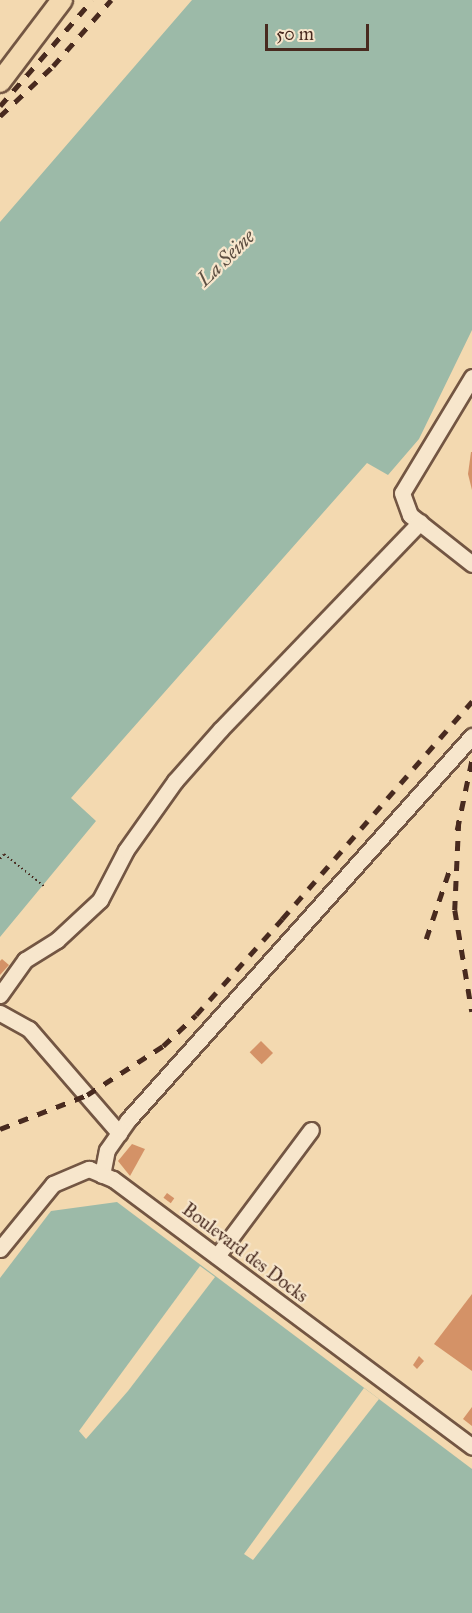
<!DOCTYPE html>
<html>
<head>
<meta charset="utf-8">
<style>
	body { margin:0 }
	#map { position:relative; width:472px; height:1613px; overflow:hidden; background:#f3d9b0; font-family:"IM FELL Great Primer",serif }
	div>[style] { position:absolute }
	.water>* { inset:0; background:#9cbaa8 }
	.pier>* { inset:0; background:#f3d9b0 }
	.building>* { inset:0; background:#d49267; transform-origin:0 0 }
	.path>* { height:2px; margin-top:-1px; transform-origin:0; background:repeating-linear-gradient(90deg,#482a1f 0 1.5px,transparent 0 4.5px) }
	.roads { filter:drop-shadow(2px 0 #735643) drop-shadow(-2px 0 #735643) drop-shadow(0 2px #735643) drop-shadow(0 -2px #735643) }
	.minor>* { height:15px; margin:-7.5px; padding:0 7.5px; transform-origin:7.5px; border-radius:7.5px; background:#f7e6cc }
	.major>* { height:20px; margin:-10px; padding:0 10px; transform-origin:10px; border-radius:10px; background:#f3d9b0 }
	.rail>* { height:4.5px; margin-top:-2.25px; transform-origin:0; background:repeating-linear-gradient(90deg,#482a1f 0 10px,transparent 0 20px) }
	span { translate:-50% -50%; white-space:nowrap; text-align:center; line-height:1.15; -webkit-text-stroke:4.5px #f7e6cc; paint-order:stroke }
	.street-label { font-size:18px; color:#482a1f }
	.water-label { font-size:20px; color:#5d4e41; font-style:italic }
	.scale { position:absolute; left:265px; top:24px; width:104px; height:27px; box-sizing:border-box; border:3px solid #482a1f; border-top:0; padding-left:8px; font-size:18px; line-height:21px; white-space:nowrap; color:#482a1f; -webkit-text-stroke:4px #f7e6cc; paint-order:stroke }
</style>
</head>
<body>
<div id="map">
	<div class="water">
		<div style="clip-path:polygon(192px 0,472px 0,472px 330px,419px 439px,388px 475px,367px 463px,71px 798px,96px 821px,0 937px,0 222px)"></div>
		<div style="clip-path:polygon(117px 1202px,472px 1469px,472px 1613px,0 1613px,0 1278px,51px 1211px)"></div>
	</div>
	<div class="pier">
		<div style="clip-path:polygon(200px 1266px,215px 1277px,128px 1391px,86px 1439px,79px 1431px)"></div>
		<div style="clip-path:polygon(364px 1388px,379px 1399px,253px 1560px,244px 1554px)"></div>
	</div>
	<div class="building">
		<div style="clip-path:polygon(471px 452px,472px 452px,472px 490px,468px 474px)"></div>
		<div style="clip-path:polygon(2px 959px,9px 965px,0 975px,0 961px)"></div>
		<div style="left:261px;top:1041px;width:17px;height:16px;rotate:45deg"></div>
		<div style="clip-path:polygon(132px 1144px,145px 1149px,130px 1176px,118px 1161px)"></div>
		<div style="left:167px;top:1193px;width:9px;height:6px;rotate:36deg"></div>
		<div style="clip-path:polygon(472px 1294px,472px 1371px,434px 1344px)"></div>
		<div style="clip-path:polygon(419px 1356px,424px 1361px,417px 1369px,413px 1365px)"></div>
		<div style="clip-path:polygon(472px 1407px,472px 1426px,463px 1419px)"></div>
	</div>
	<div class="path">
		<div style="left:0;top:859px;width:6px;rotate:-51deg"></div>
		<div style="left:4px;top:854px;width:53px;rotate:38.8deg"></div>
	</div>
	<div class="roads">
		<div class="minor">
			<div style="left:472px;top:377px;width:135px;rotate:121.1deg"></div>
			<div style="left:402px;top:493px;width:23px;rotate:70deg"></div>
			<div style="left:410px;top:515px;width:79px;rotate:38.3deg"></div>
			<div style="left:0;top:995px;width:43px;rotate:-54.5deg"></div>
			<div style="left:25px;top:960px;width:38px;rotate:-32deg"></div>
			<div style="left:57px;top:940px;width:59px;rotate:-42.9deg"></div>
			<div style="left:100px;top:900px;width:56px;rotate:-62.5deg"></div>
			<div style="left:126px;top:850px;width:85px;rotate:-54.6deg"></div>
			<div style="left:175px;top:781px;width:69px;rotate:-48.5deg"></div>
			<div style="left:221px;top:729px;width:287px;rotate:-46.1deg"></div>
			<div style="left:0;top:1013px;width:33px;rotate:29deg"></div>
			<div style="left:29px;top:1029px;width:138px;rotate:49.1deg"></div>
			<div style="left:102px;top:1175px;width:25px;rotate:-79deg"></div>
			<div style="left:107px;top:1150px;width:37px;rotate:-55deg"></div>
			<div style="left:128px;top:1120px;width:516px;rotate:-48.14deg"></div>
			<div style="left:0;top:1249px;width:84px;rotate:-50.8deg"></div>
			<div style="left:53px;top:1184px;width:39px;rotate:-23deg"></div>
			<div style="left:89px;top:1169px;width:26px;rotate:23deg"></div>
			<div style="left:113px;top:1179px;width:448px;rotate:36.7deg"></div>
			<div style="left:217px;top:1256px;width:157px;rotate:-53.3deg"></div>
		</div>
		<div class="major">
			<div style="left:0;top:82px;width:103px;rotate:-52.9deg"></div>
		</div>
	</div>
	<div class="rail">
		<div style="left:0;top:106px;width:140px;rotate:-49deg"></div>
		<div style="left:0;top:116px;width:73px;rotate:-43.3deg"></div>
		<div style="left:53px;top:66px;width:88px;rotate:-48.7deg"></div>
		<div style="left:459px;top:821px;width:89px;rotate:92.6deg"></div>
		<div style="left:455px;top:910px;width:103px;rotate:80.5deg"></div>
		<div style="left:457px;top:830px;width:73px;rotate:-78.1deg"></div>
		<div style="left:426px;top:939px;width:75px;rotate:-71.3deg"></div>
		<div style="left:0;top:1129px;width:93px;rotate:-21.3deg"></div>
		<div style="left:87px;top:1095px;width:90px;rotate:-32.8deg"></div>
		<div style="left:163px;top:1046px;width:45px;rotate:-43.2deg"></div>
		<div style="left:196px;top:1015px;width:129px;rotate:-48.1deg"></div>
		<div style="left:282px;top:919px;width:289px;rotate:-48.9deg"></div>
	</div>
	<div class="street-label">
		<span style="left:245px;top:1253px;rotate:37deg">Boulevard des Docks</span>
	</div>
	<div class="water-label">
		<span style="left:226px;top:258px;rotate:-44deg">La Seine</span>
	</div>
	<div class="scale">50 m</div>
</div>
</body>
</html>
